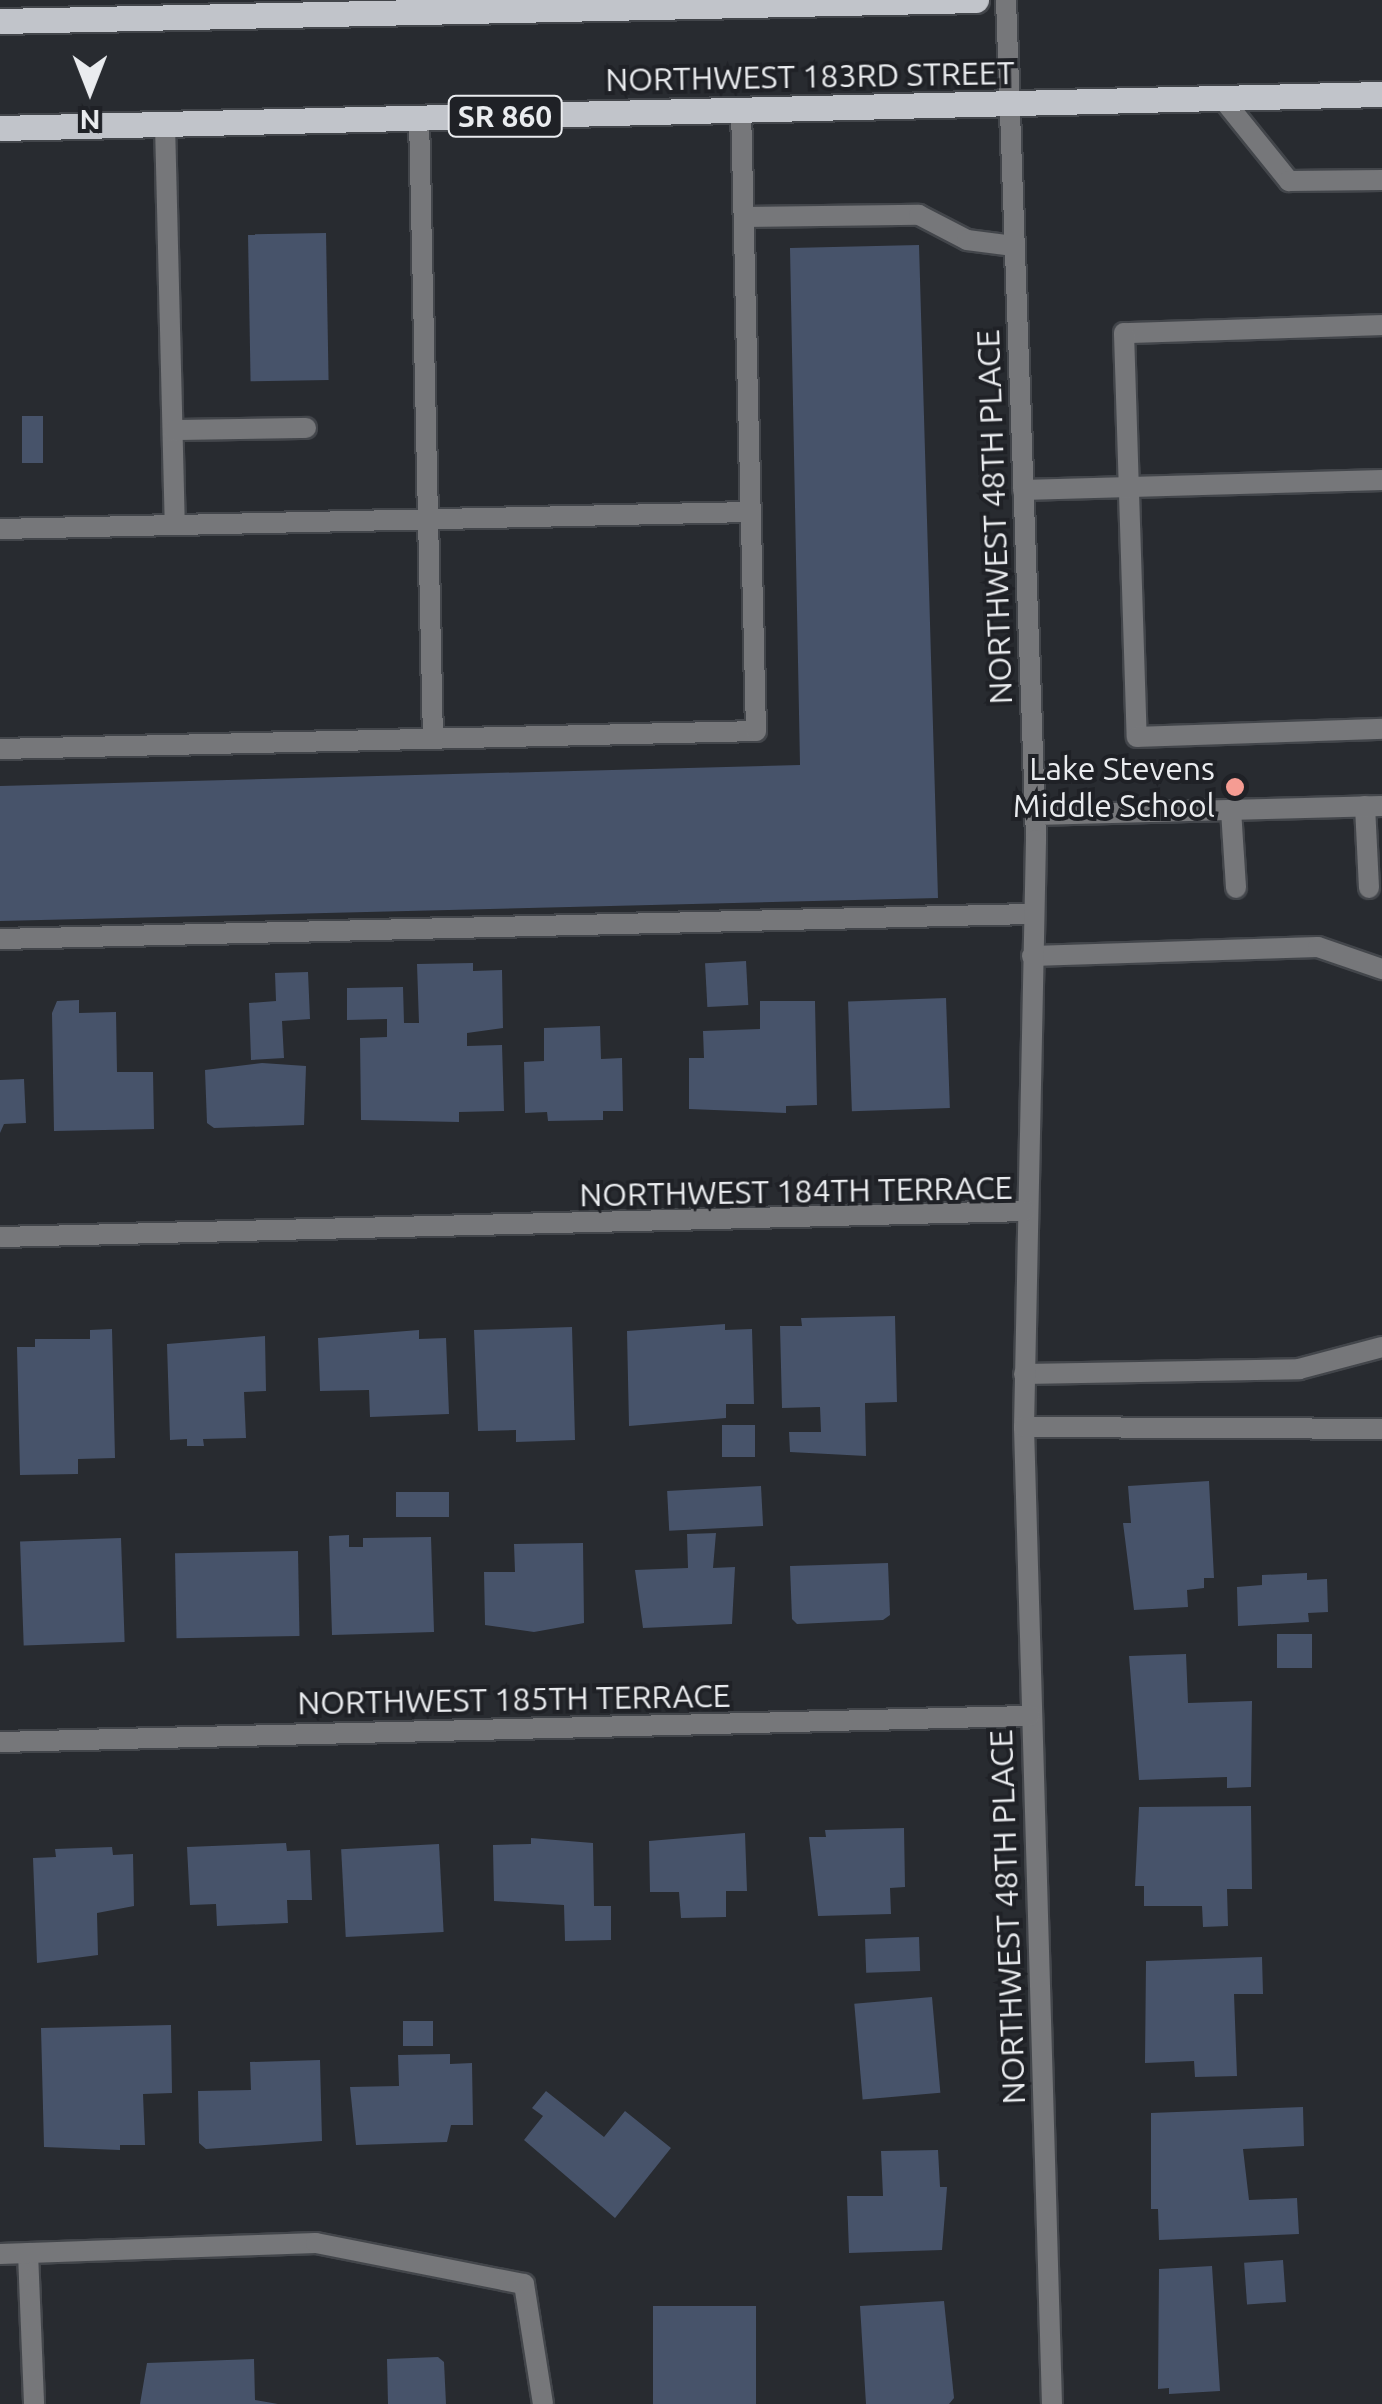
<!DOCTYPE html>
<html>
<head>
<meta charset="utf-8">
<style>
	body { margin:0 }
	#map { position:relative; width:1382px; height:2404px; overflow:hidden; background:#282b30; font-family:Ubuntu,sans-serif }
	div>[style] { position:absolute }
	.building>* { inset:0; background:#47536a; transform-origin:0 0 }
	.roads { filter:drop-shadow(2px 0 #43464b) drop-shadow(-2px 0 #43464b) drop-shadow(0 2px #43464b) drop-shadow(0 -2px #43464b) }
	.lane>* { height:20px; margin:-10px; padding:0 10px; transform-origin:10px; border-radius:10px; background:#76777a }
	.street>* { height:20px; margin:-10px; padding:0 10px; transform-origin:10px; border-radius:10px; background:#76777a }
	.primary>* { height:25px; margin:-12.5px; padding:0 12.5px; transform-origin:12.5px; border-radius:12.5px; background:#c1c4ca }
	.dots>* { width:28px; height:28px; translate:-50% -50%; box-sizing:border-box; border:5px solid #1f2126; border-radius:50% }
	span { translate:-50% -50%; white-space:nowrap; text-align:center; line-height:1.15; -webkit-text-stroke:8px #1f2126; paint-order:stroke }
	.shield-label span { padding:2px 8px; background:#1f2126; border:2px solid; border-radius:8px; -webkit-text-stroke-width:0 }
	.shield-label { font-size:30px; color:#eaecef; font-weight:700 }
	.street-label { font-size:32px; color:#eaecef }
	.poi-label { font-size:32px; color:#eaecef }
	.right { translate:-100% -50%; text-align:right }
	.north { position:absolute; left:40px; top:40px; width:100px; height:100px; -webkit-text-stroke:8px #1f2126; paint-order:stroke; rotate:180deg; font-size:28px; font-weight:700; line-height:40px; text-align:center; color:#eaecef }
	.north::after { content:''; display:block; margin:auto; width:35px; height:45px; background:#eaecef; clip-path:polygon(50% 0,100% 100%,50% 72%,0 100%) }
</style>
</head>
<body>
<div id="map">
	<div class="building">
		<div style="left:326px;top:233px;width:147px;height:78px;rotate:89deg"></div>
		<div style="clip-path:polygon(919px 245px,938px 898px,0 921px,0 786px,800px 765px,790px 248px)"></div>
		<div style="left:22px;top:416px;width:21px;height:47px"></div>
		<div style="left:746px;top:961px;width:44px;height:41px;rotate:87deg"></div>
		<div style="clip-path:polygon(473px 963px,473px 971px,502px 970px,503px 1028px,467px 1033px,467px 1046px,502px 1045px,504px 1111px,459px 1112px,459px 1122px,361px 1120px,360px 1038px,387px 1037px,387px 1019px,347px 1020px,347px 988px,403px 987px,404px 1023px,419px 1023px,417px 964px)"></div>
		<div style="clip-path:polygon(308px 972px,310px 1019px,282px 1021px,284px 1058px,251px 1060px,249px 1003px,276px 1001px,275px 973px)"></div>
		<div style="left:946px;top:998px;width:110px;height:98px;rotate:88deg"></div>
		<div style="clip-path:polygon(79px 1000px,79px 1013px,116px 1012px,117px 1072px,153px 1072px,154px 1129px,54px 1131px,52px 1013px,57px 1001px)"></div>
		<div style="clip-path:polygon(760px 1001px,815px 1001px,817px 1105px,786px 1106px,786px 1113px,689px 1109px,689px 1058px,704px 1058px,703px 1031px,760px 1029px)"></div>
		<div style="clip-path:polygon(600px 1026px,601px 1059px,622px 1058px,623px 1111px,603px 1111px,603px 1120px,548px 1121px,547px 1112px,525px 1113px,524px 1062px,544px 1061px,544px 1028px)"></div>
		<div style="clip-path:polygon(262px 1063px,306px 1066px,304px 1125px,214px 1128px,207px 1123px,205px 1070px)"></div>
		<div style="clip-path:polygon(24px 1079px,26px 1123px,4px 1124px,0 1133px,0 1080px)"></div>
		<div style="clip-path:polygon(895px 1316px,897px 1402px,865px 1403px,866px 1456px,790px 1452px,789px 1432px,821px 1432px,820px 1407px,782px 1408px,780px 1326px,802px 1326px,801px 1318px)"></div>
		<div style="clip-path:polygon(725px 1324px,725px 1330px,752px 1329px,754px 1404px,726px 1404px,726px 1418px,629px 1426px,627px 1331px)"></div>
		<div style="clip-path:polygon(572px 1327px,575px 1440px,516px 1442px,516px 1430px,478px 1431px,474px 1330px)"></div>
		<div style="clip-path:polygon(112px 1329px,115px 1458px,78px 1459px,78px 1474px,20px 1475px,17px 1347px,35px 1347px,35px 1339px,90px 1339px,90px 1330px)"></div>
		<div style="clip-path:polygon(419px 1330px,419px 1339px,446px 1338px,449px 1414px,370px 1417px,369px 1390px,320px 1391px,318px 1338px)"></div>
		<div style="clip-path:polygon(265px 1336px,266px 1391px,244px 1392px,246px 1438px,203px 1439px,204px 1446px,187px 1446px,187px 1439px,170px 1440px,167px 1344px)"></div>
		<div style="left:722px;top:1425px;width:33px;height:32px"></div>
		<div style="clip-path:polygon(1209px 1481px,1214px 1578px,1204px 1578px,1204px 1588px,1187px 1590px,1188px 1607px,1134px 1610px,1123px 1523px,1131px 1523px,1128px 1486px)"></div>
		<div style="left:761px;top:1486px;width:40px;height:94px;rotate:87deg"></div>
		<div style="left:449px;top:1492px;width:25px;height:53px;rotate:90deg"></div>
		<div style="clip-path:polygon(716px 1533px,713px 1568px,735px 1567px,732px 1624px,643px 1628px,635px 1570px,688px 1568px,687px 1534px)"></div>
		<div style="clip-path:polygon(349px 1535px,349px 1547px,363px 1547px,363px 1538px,431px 1537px,434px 1632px,332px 1635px,329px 1536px)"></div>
		<div style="left:121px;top:1538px;width:104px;height:101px;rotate:88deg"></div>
		<div style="clip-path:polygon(583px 1543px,584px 1623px,534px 1632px,485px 1625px,484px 1572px,515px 1572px,514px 1544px)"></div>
		<div style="left:298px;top:1551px;width:85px;height:123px;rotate:89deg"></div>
		<div style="clip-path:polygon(888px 1563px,890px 1615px,883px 1620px,797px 1624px,792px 1619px,790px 1566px)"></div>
		<div style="clip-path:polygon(1307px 1573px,1307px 1580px,1327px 1579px,1328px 1612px,1308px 1613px,1309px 1622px,1238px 1626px,1237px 1587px,1262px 1585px,1262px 1575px)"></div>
		<div style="left:1277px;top:1634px;width:35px;height:34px"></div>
		<div style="clip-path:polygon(1186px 1654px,1188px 1703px,1252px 1701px,1251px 1787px,1227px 1788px,1227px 1777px,1139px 1780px,1129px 1656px)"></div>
		<div style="clip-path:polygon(1251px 1806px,1252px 1889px,1227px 1889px,1228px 1926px,1203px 1927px,1202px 1906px,1144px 1906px,1144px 1886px,1135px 1886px,1139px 1807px)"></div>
		<div style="clip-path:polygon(904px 1828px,905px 1887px,890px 1888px,891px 1914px,818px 1916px,809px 1837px,826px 1837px,825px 1830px)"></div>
		<div style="clip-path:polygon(745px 1833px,747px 1891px,726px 1891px,726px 1917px,681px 1918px,679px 1892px,650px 1892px,649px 1841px)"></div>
		<div style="clip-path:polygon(531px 1838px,593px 1843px,594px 1906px,611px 1906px,611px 1940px,565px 1941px,564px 1905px,494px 1901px,493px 1845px,531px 1844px)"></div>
		<div style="clip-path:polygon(286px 1843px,287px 1851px,310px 1850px,312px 1900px,287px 1900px,288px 1923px,217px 1926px,216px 1904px,190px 1905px,187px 1847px)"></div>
		<div style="left:439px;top:1844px;width:88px;height:98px;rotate:87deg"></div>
		<div style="clip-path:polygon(112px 1847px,113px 1855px,133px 1854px,134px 1906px,97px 1913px,98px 1955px,37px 1963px,33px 1858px,56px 1857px,55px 1849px)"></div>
		<div style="left:919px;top:1937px;width:34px;height:54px;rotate:88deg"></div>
		<div style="clip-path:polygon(1262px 1957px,1263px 1994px,1234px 1994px,1237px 2076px,1195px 2077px,1194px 2061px,1145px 2063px,1146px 1961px)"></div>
		<div style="left:932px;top:1997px;width:96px;height:78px;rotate:85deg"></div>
		<div style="left:433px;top:2021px;width:25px;height:30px;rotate:90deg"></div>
		<div style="clip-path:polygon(171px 2025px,172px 2093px,143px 2094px,145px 2145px,120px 2145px,120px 2150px,44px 2147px,41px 2028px)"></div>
		<div style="clip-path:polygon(450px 2054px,450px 2064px,472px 2063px,473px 2125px,451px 2125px,447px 2142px,356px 2145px,350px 2087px,399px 2086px,398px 2055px)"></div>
		<div style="clip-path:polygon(320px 2060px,322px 2141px,206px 2149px,199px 2143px,198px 2091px,251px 2090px,250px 2062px)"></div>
		<div style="clip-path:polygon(546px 2091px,604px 2137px,625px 2111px,671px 2148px,615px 2218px,524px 2140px,543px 2116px,532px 2108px)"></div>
		<div style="clip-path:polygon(1303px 2107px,1304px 2146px,1243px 2149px,1249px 2200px,1297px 2198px,1299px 2234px,1159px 2240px,1158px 2209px,1151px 2209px,1151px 2113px)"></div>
		<div style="clip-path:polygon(938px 2150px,940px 2187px,947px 2187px,942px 2250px,849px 2253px,847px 2196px,883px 2196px,881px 2151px)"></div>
		<div style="left:1283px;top:2260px;width:42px;height:39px;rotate:86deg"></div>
		<div style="clip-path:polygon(1212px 2266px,1220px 2391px,1169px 2394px,1169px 2388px,1158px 2389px,1159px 2269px)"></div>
		<div style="clip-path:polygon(944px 2301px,954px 2398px,949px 2404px,866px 2404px,860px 2306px)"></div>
		<div style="left:756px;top:2306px;width:98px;height:103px;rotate:90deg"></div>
		<div style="clip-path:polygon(438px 2357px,444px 2362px,446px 2404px,388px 2404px,387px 2359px)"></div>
		<div style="clip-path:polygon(254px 2359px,255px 2400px,278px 2404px,140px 2404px,147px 2363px)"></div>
	</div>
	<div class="roads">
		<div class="lane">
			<div style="left:419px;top:118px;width:621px;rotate:88.71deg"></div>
			<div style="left:165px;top:124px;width:401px;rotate:88.6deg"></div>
			<div style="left:744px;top:217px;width:175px;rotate:-0.7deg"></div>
			<div style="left:919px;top:215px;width:54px;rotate:27.5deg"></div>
			<div style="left:967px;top:240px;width:47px;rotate:7.3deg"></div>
			<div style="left:1382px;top:325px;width:258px;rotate:178.2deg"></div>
			<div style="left:1124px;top:333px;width:404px;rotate:88.2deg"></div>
			<div style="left:1137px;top:737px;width:245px;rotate:-1.9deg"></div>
			<div style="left:173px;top:430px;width:133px;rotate:-0.9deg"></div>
			<div style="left:1023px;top:490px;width:359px;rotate:-1.6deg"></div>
			<div style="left:0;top:529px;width:750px;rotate:-1.3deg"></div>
			<div style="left:0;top:749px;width:756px;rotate:-1.36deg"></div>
			<div style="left:756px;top:731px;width:621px;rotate:-91.38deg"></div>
			<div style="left:1365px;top:806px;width:82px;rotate:87.2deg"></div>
			<div style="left:1231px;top:810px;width:78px;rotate:86.3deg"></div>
			<div style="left:1035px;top:815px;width:347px;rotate:-1.5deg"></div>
			<div style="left:0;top:939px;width:1034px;rotate:-1.39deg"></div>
			<div style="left:1032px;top:956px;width:286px;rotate:-1.8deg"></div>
			<div style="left:1318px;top:947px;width:68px;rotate:19deg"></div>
			<div style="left:1024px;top:1374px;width:275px;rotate:-1deg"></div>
			<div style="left:1299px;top:1369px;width:86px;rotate:-14.8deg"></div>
		</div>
		<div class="street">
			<div style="left:1006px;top:0;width:841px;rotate:87.95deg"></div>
			<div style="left:1036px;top:840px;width:587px;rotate:91.17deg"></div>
			<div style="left:1024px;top:1427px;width:977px;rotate:88.36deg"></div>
			<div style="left:1222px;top:98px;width:107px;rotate:51.1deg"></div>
			<div style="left:1289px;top:181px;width:93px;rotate:-0.6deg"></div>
			<div style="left:0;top:1237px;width:1025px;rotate:-1.45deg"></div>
			<div style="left:1024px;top:1427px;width:358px;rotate:0.3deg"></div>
			<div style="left:0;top:1742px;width:1030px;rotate:-1.45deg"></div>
			<div style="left:28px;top:2253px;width:151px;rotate:87.7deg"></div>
			<div style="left:0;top:2254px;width:316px;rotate:-2deg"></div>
			<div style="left:316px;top:2243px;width:212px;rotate:11.2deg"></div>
			<div style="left:524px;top:2284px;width:121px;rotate:81deg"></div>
		</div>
		<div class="primary">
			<div style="left:0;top:21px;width:976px;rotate:-1.23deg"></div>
			<div style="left:0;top:128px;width:1382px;rotate:-1.41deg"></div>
		</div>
	</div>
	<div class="dots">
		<div style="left:1235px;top:787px;background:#f59c93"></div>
	</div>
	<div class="shield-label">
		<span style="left:505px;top:116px">SR 860</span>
	</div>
	<div class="street-label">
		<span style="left:810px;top:76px;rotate:-1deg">NORTHWEST 183RD STREET</span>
		<span style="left:994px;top:517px;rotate:-92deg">NORTHWEST 48TH PLACE</span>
		<span style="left:796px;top:1191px;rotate:-1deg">NORTHWEST 184TH TERRACE</span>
		<span style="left:514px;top:1699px;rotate:-1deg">NORTHWEST 185TH TERRACE</span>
		<span style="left:1007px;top:1917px;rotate:-92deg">NORTHWEST 48TH PLACE</span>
	</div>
	<div class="poi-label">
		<span class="right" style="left:1215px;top:787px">Lake Stevens<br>Middle School</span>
	</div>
	<div class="north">N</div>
</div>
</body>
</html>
